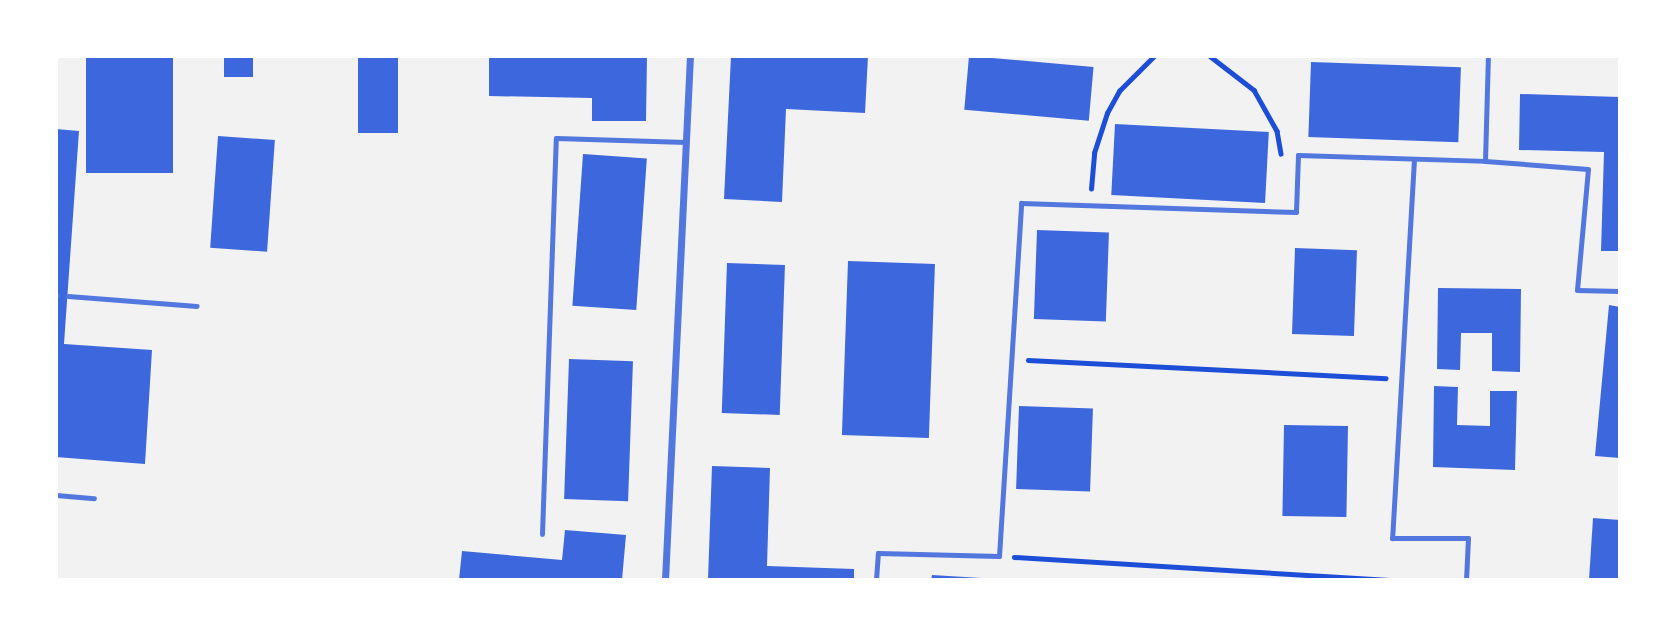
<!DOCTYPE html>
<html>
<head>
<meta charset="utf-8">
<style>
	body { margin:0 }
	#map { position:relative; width:1676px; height:636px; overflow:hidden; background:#f2f2f2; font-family:"Noto Serif",serif }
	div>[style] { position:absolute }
	.building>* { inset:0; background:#3d67dc; transform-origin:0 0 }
	.path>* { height:4.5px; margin:-2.25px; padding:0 2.25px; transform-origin:2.25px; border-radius:2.25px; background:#1d4ed8 }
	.service>* { height:5px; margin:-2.5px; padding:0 2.5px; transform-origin:2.5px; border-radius:2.5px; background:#5277de }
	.minor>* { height:7px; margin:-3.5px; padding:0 3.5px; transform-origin:3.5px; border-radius:3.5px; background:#5277de }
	span { translate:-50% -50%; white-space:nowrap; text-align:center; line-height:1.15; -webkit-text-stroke:5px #fff; paint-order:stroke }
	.frame { position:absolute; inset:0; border:58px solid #fff; pointer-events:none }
</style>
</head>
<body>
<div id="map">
	<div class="building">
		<div style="left:86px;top:56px;width:87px;height:117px"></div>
		<div style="left:224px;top:56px;width:29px;height:21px"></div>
		<div style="left:358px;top:56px;width:40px;height:77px"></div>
		<div style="clip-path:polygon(489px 56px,647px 56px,646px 121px,592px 121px,592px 98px,489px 96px)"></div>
		<div style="clip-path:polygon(731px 56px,868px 56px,865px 113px,786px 109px,782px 202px,724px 199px)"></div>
		<div style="left:969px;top:56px;width:125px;height:54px;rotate:5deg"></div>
		<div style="left:1311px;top:62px;width:150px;height:75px;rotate:2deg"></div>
		<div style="clip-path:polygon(1520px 94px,1620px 97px,1620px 251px,1601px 251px,1604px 152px,1519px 150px)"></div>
		<div style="left:1115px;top:124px;width:154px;height:71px;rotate:3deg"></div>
		<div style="clip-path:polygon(56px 129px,79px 131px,64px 344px,152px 350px,145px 464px,56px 457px)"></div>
		<div style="left:218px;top:136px;width:57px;height:112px;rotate:4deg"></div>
		<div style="left:583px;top:154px;width:64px;height:152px;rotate:4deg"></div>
		<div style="left:1037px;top:230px;width:72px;height:89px;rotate:2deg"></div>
		<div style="left:1295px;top:248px;width:62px;height:86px;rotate:2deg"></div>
		<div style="left:848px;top:261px;width:87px;height:174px;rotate:2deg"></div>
		<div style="left:727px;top:263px;width:58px;height:150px;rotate:2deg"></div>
		<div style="clip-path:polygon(1438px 288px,1521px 289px,1520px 372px,1492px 371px,1492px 333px,1461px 333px,1460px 370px,1437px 369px)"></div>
		<div style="clip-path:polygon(1609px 305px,1620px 307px,1620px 458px,1595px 456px)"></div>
		<div style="left:569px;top:359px;width:64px;height:140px;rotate:2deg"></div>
		<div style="clip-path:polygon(1434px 386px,1458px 387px,1457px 425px,1490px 426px,1490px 391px,1517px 391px,1515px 470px,1433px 467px)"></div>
		<div style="left:1019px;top:406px;width:74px;height:83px;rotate:2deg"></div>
		<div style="left:1284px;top:425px;width:64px;height:91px;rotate:1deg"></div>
		<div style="clip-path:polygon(712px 466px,770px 468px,767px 566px,854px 569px,854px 580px,708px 580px)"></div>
		<div style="clip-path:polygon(1593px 518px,1620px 520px,1620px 580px,1589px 580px)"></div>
		<div style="clip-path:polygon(565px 530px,626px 535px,622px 580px,459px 580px,462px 551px,562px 560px)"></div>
		<div style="clip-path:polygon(932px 575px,981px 578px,981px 580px,931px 580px)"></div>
	</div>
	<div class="path">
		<div style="left:1210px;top:56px;width:56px;rotate:37.7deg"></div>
		<div style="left:1254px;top:90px;width:47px;rotate:60.7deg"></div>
		<div style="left:1277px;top:131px;width:23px;rotate:80deg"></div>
		<div style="left:1091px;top:189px;width:36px;rotate:-85deg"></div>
		<div style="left:1094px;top:153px;width:42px;rotate:-72deg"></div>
		<div style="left:1107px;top:113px;width:25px;rotate:-61deg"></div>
		<div style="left:1119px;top:91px;width:49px;rotate:-45deg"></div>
		<div style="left:1028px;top:360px;width:358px;rotate:2.9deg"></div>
		<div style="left:1014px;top:557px;width:376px;rotate:3.5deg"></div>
	</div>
	<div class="service">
		<div style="left:1414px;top:159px;width:380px;rotate:93.3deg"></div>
		<div style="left:1392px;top:538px;width:76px"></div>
		<div style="left:1468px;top:538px;width:42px;rotate:92.7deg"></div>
		<div style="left:1485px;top:161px;width:103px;rotate:4.4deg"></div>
		<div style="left:1588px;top:169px;width:121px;rotate:95.2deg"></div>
		<div style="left:1577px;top:290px;width:43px;rotate:1.3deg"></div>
		<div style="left:56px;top:295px;width:1px"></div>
		<div style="left:68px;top:296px;width:129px;rotate:4.4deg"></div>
		<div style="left:56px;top:495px;width:38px;rotate:5deg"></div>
		<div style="left:542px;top:534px;width:396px;rotate:-88deg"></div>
		<div style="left:556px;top:138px;width:130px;rotate:1.8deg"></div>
		<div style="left:876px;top:580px;width:27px;rotate:-86deg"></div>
		<div style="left:878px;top:553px;width:121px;rotate:1.4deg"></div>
		<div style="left:999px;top:556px;width:354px;rotate:-86.4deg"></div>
		<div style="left:1021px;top:203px;width:275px;rotate:1.9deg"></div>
		<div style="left:1296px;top:212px;width:57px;rotate:-88deg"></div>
		<div style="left:1298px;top:155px;width:187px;rotate:1.8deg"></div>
		<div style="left:1485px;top:161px;width:105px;rotate:-88.4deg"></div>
	</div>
	<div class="minor">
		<div style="left:665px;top:580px;width:525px;rotate:-87.27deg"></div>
	</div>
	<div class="frame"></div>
</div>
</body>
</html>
